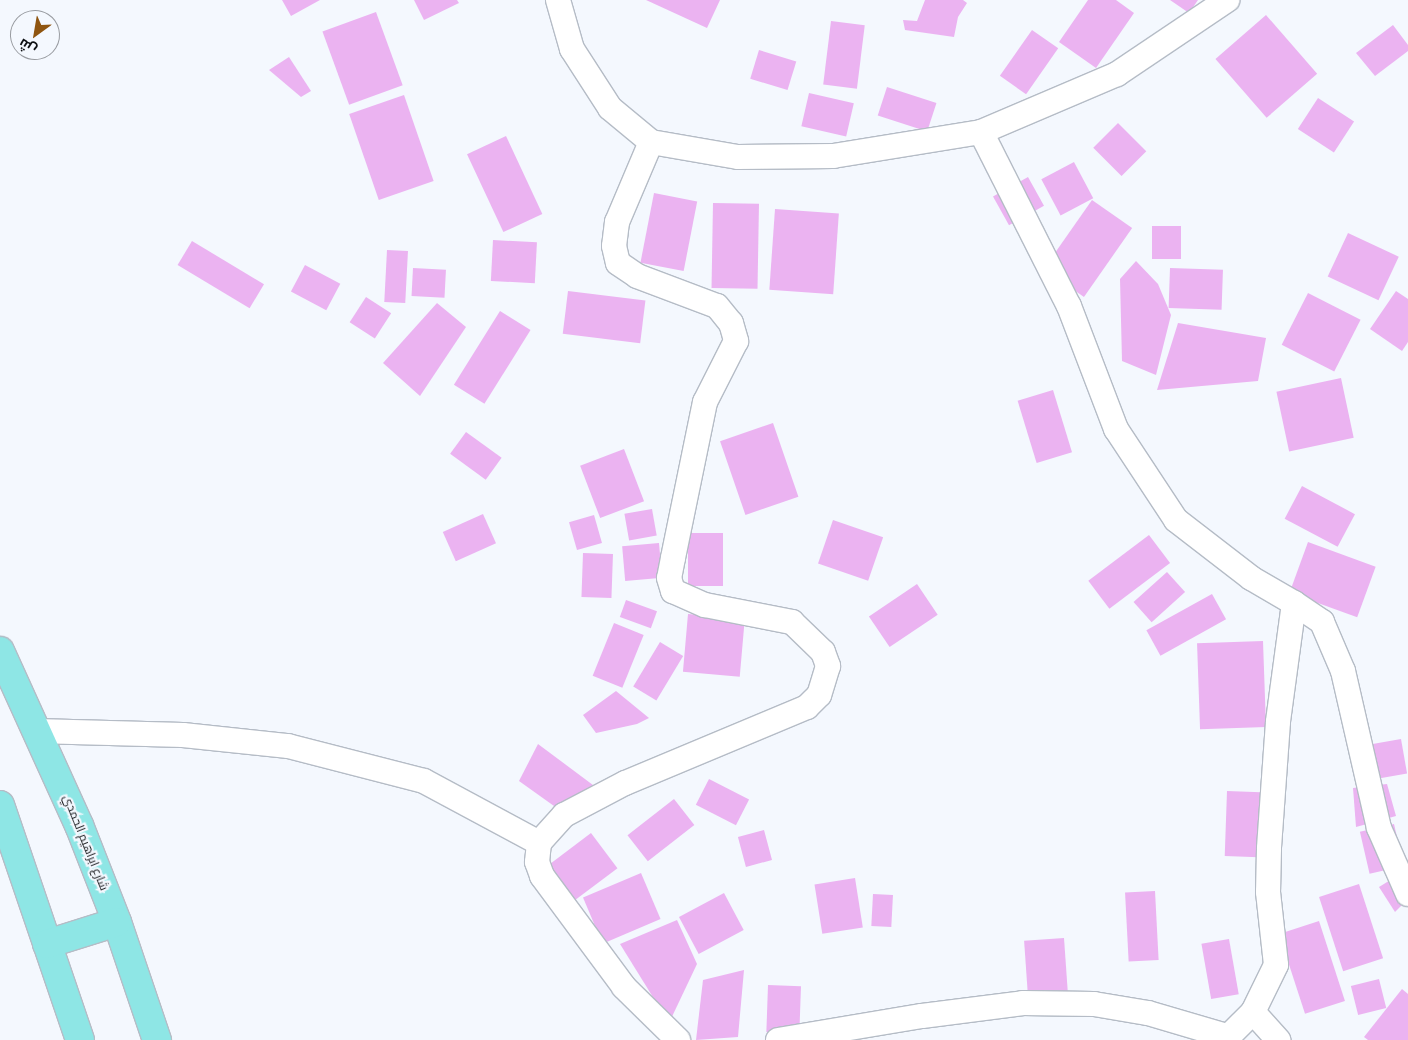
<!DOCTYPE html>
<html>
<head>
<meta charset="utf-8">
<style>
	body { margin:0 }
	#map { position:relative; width:1408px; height:1040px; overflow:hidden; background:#f4f8fe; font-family:"Roboto Condensed",Cairo,sans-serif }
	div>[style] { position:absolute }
	.building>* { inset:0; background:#ebb3f1; transform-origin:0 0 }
	.roads { filter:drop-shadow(1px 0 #b5bcc6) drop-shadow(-1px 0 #b5bcc6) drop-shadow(0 1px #b5bcc6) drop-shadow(0 -1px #b5bcc6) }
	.street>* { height:24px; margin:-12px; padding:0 12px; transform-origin:12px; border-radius:12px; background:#fff }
	.primary>* { height:28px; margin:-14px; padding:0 14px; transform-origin:14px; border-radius:14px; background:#8ee6e5 }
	span { translate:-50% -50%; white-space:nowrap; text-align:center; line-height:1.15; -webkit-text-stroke:4.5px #f4f8fe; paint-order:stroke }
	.street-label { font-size:12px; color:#0e1013 }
	.north { position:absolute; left:10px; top:10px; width:50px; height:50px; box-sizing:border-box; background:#f4f8fe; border:1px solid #989ba0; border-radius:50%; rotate:212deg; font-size:14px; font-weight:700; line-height:20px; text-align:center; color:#0e1013 }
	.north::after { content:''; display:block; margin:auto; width:18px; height:22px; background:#8f5510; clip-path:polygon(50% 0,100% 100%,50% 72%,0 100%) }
</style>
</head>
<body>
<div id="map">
	<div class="building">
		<div style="clip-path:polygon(282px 0,320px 0,291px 16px)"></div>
		<div style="clip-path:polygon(414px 0,457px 0,459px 3px,424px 20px)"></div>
		<div style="clip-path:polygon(646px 0,720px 0,707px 28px)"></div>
		<div style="clip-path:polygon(925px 0,963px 0,967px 3px,958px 17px,954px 37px,905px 30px,903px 20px,917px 21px)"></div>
		<div style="clip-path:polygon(1088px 0,1116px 0,1134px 13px,1096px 68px,1059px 42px)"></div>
		<div style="clip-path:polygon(1170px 0,1198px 0,1189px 13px)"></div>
		<div style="left:376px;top:12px;width:78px;height:57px;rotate:70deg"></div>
		<div style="left:1266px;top:15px;width:78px;height:67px;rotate:49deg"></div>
		<div style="left:831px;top:21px;width:34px;height:64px;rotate:7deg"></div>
		<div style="clip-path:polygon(1393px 25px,1408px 45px,1408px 51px,1375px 76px,1356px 53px)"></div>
		<div style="left:1032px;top:30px;width:32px;height:56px;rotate:35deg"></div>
		<div style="left:759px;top:50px;width:39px;height:30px;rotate:17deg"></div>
		<div style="clip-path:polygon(289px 57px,311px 91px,301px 97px,269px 70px)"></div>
		<div style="left:887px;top:87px;width:52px;height:30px;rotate:18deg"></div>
		<div style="left:809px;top:93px;width:46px;height:34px;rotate:13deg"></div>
		<div style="left:404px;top:95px;width:91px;height:58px;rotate:71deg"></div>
		<div style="left:1318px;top:98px;width:43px;height:37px;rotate:33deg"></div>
		<div style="left:1118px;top:123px;width:40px;height:35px;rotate:45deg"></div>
		<div style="left:506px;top:136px;width:86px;height:43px;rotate:65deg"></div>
		<div style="left:1074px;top:162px;width:41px;height:37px;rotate:62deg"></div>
		<div style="left:1028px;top:177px;width:33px;height:40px;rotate:61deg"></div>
		<div style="left:654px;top:193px;width:44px;height:71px;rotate:11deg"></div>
		<div style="left:1092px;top:200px;width:49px;height:84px;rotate:35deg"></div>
		<div style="left:713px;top:203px;width:46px;height:85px;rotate:1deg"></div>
		<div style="left:775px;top:209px;width:64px;height:81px;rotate:4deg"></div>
		<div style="left:1152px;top:226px;width:29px;height:33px"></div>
		<div style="left:1348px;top:233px;width:56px;height:48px;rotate:25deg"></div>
		<div style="left:493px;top:240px;width:44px;height:41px;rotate:3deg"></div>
		<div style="left:192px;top:241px;width:84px;height:28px;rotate:31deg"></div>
		<div style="left:387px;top:250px;width:21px;height:52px;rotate:3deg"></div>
		<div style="clip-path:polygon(1136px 261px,1158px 284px,1171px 315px,1156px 375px,1122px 361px,1120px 279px)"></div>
		<div style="left:305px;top:265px;width:40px;height:30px;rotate:28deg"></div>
		<div style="left:413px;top:268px;width:33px;height:28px;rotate:3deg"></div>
		<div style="left:1170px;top:268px;width:53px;height:40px;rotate:2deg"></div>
		<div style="left:568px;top:291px;width:78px;height:43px;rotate:7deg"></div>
		<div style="clip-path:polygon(1396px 291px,1408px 299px,1408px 342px,1402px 351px,1370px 329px)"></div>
		<div style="left:1308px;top:293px;width:59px;height:58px;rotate:27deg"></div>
		<div style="left:366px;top:297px;width:30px;height:30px;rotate:33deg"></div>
		<div style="clip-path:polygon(437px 303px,466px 327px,420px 396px,383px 363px)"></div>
		<div style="left:500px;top:311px;width:36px;height:87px;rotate:32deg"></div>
		<div style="clip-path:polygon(1178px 323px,1266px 338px,1258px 381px,1157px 390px)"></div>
		<div style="left:1341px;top:378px;width:61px;height:66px;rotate:78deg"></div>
		<div style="left:1053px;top:390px;width:65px;height:37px;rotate:73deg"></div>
		<div style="left:773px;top:423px;width:78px;height:56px;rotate:71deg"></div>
		<div style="left:466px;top:432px;width:44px;height:27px;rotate:36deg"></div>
		<div style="left:624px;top:449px;width:56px;height:47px;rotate:69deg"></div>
		<div style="left:1302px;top:486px;width:60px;height:37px;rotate:28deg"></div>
		<div style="left:652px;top:509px;width:27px;height:28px;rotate:80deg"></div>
		<div style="left:483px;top:514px;width:32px;height:44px;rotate:66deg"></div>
		<div style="left:594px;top:515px;width:29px;height:26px;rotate:74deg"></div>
		<div style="left:833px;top:520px;width:53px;height:46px;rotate:19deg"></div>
		<div style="left:688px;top:533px;width:35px;height:53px"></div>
		<div style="left:1149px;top:535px;width:35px;height:76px;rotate:53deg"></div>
		<div style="left:1308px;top:542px;width:72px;height:54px;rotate:20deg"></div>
		<div style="left:659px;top:543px;width:35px;height:37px;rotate:85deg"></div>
		<div style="left:583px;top:553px;width:30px;height:44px;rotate:2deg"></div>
		<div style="left:1167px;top:572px;width:27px;height:45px;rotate:48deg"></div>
		<div style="left:917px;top:584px;width:37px;height:58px;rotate:56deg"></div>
		<div style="left:1212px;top:594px;width:29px;height:75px;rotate:61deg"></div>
		<div style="left:626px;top:600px;width:33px;height:18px;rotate:20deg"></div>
		<div style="left:688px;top:614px;width:57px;height:58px;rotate:5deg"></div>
		<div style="left:614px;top:623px;width:32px;height:57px;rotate:22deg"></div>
		<div style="left:1263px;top:641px;width:86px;height:66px;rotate:88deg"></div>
		<div style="left:660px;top:642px;width:27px;height:52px;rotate:31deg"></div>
		<div style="clip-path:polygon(616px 691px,649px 718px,637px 724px,596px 733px,583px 715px)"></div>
		<div style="left:1401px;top:739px;width:35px;height:49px;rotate:80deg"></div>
		<div style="clip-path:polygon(538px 744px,597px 788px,561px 811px,519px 781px)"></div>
		<div style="left:709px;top:779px;width:45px;height:29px;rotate:27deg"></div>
		<div style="clip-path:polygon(1387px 784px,1396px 816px,1356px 827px,1353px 788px)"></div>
		<div style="left:1227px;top:791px;width:34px;height:65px;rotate:2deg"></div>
		<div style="left:674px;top:799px;width:33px;height:59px;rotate:52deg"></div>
		<div style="left:1394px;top:824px;width:43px;height:35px;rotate:77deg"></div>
		<div style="left:764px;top:830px;width:31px;height:27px;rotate:75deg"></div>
		<div style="left:591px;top:833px;width:44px;height:58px;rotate:53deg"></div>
		<div style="clip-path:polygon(1405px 871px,1408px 899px,1395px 912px,1379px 887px)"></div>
		<div style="left:641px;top:873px;width:50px;height:63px;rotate:67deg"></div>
		<div style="left:855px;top:878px;width:50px;height:41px;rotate:81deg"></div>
		<div style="left:1359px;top:884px;width:78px;height:42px;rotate:72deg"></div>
		<div style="left:1155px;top:891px;width:69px;height:30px;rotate:87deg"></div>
		<div style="left:724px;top:893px;width:42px;height:51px;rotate:62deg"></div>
		<div style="left:873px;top:894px;width:20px;height:32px;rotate:3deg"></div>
		<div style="clip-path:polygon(677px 920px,697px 964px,669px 1023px,620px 944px)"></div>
		<div style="left:1319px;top:921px;width:84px;height:42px;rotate:72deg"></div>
		<div style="left:1064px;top:938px;width:54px;height:40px;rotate:86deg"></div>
		<div style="left:1229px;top:939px;width:56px;height:28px;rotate:80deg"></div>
		<div style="clip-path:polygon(744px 970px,738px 1037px,696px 1040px,703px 980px)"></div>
		<div style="left:1379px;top:979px;width:30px;height:29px;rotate:76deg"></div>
		<div style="left:768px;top:985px;width:33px;height:47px;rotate:2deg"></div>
		<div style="clip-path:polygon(1402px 989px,1408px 994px,1408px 1040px,1368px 1040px,1364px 1037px)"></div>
	</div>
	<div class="roads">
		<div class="street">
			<div style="left:558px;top:0;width:51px;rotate:74.1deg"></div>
			<div style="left:572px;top:49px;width:70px;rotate:57.2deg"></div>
			<div style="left:610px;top:108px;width:53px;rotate:39.7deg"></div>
			<div style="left:651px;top:142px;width:88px;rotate:9.8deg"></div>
			<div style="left:738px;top:157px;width:95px;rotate:-0.6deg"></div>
			<div style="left:833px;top:156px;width:150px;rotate:-9.2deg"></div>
			<div style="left:981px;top:132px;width:148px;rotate:-23.1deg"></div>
			<div style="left:1117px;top:74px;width:133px;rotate:-33.9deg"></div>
			<div style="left:981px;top:132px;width:195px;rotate:63.2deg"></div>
			<div style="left:1069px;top:306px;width:132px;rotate:69.1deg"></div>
			<div style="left:1116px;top:429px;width:109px;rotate:56.6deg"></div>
			<div style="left:1176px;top:520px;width:95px;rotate:37.7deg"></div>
			<div style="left:1251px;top:578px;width:50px;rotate:30.2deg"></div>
			<div style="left:1294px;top:603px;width:120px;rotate:97.7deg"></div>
			<div style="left:1278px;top:722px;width:127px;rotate:94.1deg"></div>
			<div style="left:1269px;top:849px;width:43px;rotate:91.3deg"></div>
			<div style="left:1268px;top:892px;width:73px;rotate:83.7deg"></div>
			<div style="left:1276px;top:965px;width:52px;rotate:116.1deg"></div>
			<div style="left:1253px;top:1012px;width:40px;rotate:135deg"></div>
			<div style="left:651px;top:142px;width:87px;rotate:113deg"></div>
			<div style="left:617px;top:222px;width:24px;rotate:97deg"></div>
			<div style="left:614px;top:246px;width:17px;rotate:77deg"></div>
			<div style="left:618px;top:263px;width:23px;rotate:34deg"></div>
			<div style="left:637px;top:276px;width:85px;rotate:20.6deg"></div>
			<div style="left:717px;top:306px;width:22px;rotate:51deg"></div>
			<div style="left:731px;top:323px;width:19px;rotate:74deg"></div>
			<div style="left:736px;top:341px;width:68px;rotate:116.9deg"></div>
			<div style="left:705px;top:402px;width:159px;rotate:101.6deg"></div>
			<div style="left:673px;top:558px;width:20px;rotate:101deg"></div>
			<div style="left:669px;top:578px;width:14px;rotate:73deg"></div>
			<div style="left:673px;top:591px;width:35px;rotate:24deg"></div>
			<div style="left:705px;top:605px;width:89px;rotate:11.1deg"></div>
			<div style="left:792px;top:622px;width:43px;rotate:44.1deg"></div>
			<div style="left:823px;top:652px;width:15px;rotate:70deg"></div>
			<div style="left:828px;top:666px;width:30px;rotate:107deg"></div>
			<div style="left:819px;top:695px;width:17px;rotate:135deg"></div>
			<div style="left:807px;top:707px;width:197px;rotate:157.3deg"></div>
			<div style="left:625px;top:783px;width:69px;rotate:152.3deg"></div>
			<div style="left:564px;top:815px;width:38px;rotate:132deg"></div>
			<div style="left:539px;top:843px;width:19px;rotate:96deg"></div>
			<div style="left:537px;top:862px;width:15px;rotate:70deg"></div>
			<div style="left:542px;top:876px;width:138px;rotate:53.5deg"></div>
			<div style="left:624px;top:987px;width:76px;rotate:44.5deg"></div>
			<div style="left:1294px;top:603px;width:34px;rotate:34deg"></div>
			<div style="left:1322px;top:622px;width:53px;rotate:66.8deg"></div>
			<div style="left:1343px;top:671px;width:161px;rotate:77.1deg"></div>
			<div style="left:1379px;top:828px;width:72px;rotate:66.3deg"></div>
			<div style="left:36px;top:731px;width:147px;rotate:1.6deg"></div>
			<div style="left:183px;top:735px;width:106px;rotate:6deg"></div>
			<div style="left:288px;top:746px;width:140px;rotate:14.4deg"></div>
			<div style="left:424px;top:781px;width:131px;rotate:28.3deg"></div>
			<div style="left:1253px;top:1012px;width:38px;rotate:48deg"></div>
			<div style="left:778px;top:1040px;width:146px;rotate:-9.5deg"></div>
			<div style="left:922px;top:1016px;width:102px;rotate:-7.3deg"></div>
			<div style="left:1023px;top:1003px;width:71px;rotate:0.8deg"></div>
			<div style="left:1094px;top:1004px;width:55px;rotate:9.5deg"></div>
			<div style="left:1148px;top:1013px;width:81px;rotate:16.4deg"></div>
		</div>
		<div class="primary">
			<div style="left:0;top:651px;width:191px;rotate:65.6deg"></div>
			<div style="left:79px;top:825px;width:104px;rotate:68.6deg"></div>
			<div style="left:117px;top:922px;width:125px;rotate:71.3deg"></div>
			<div style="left:0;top:805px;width:248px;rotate:71.2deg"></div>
			<div style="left:47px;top:944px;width:73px;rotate:-17.4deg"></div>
		</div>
	</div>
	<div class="street-label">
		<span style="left:85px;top:843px;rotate:68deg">شارع ابراهيم الحمدي</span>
	</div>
	<div class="north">ش</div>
</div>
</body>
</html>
